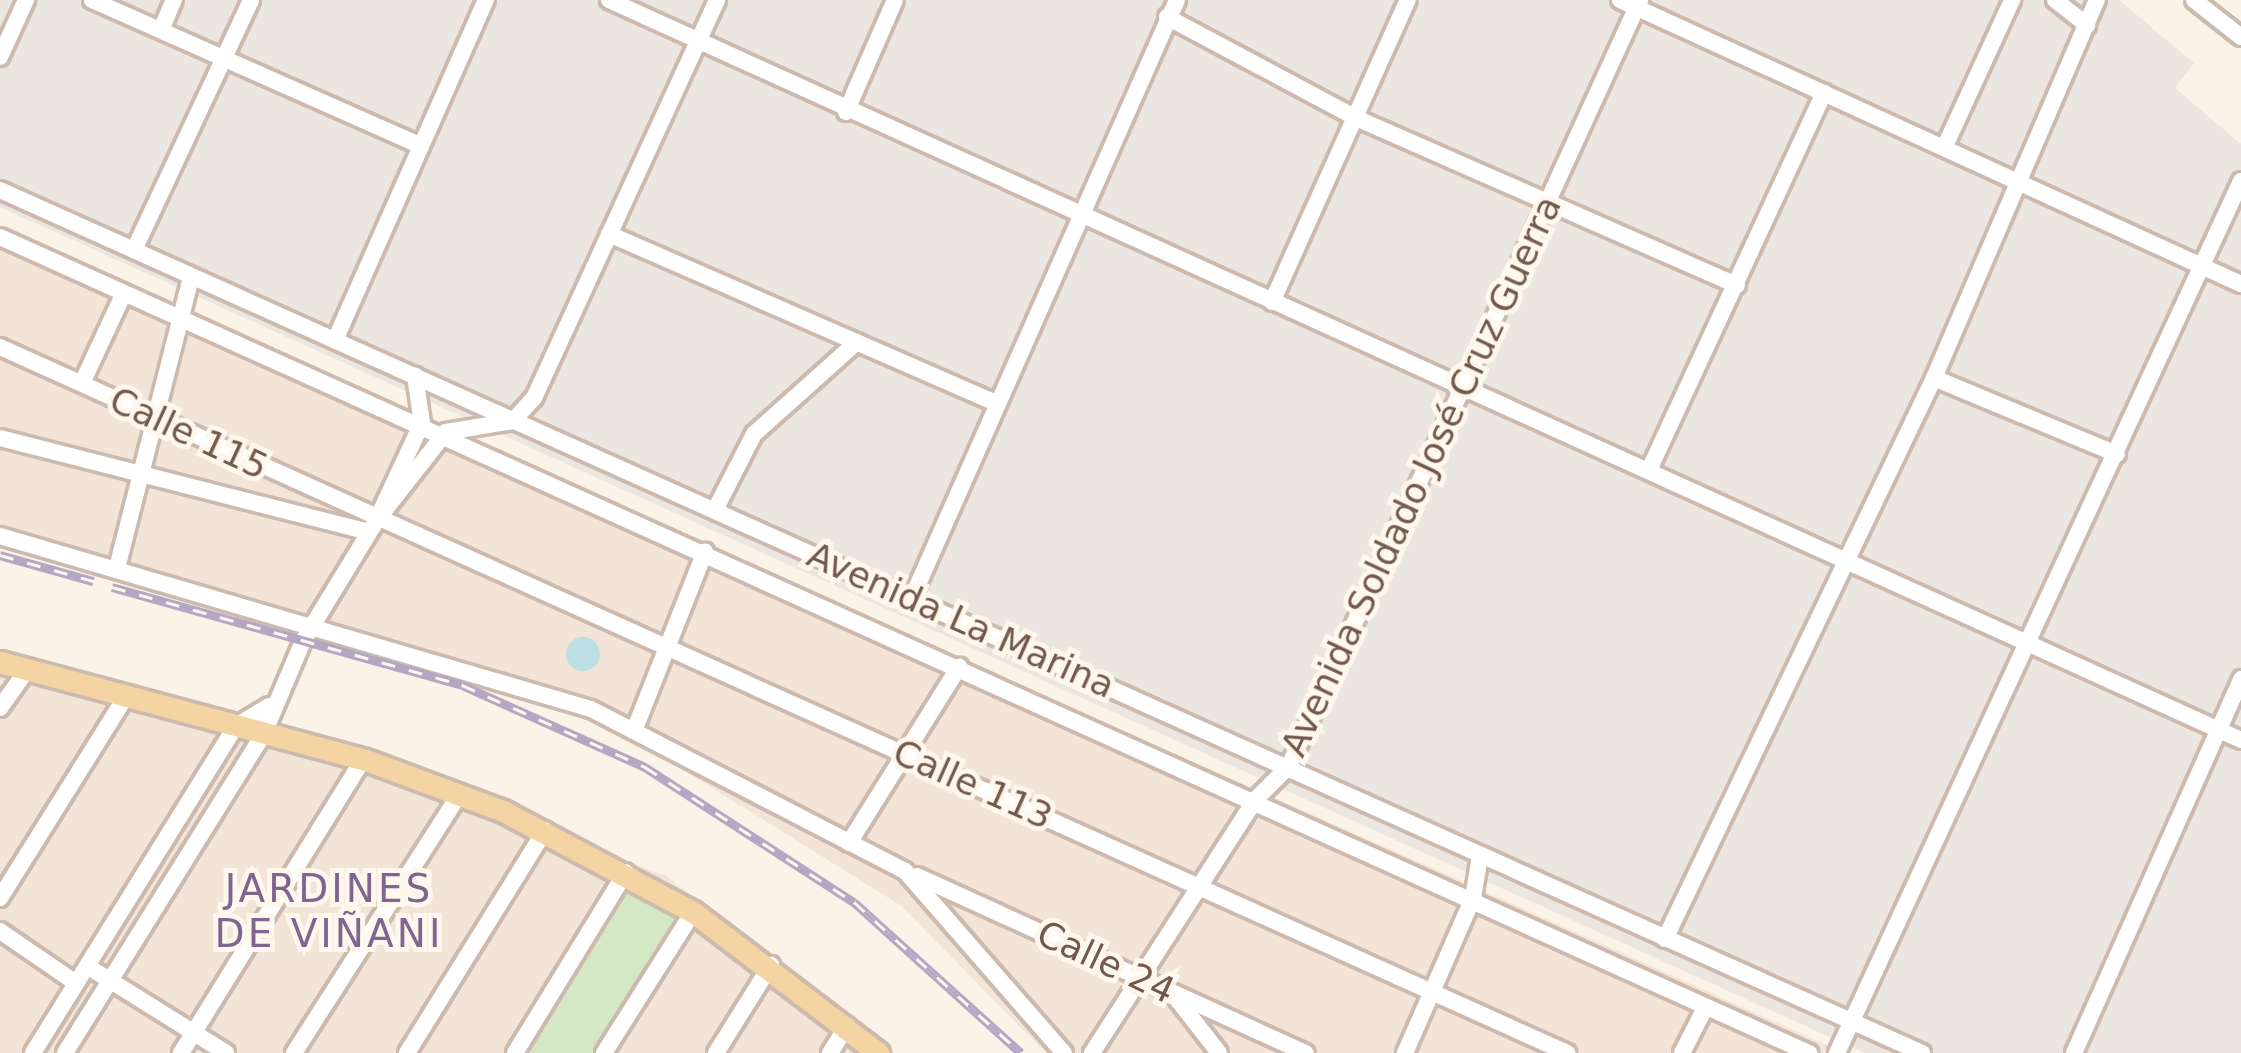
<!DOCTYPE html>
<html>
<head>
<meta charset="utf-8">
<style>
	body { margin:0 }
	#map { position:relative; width:2241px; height:1053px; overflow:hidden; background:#fbf3e7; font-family:"DejaVu Sans",sans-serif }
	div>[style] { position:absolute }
	.residential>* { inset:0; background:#f2e4d6 }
	.industrial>* { inset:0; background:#ece6e1 }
	.green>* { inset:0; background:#d5e8c6 }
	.water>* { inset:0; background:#bddfe4 }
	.round { border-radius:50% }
	.roads { filter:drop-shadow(3px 0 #ccbaae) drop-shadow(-3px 0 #ccbaae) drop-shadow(0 3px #ccbaae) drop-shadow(0 -3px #ccbaae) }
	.minor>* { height:16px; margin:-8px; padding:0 8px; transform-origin:8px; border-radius:8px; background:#fff }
	.major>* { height:21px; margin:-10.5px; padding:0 10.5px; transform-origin:10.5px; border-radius:10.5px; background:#f5d4a4 }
	.rail>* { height:9px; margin-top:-4.5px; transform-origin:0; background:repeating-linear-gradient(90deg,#fef7ed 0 14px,#b5a6c4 0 28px); box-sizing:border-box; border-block:3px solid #b5a6c4 }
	span { translate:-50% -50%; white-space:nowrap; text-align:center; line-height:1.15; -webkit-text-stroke:10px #fef7ed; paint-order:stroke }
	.street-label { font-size:36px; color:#73594d }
	.neighbourhood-label { font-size:39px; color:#7f658f; letter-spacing:3px }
</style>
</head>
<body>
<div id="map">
	<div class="residential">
		<div style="clip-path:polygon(0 232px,1567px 928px,1844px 1053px,1046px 1053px,900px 905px,627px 735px,513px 687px,0 539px)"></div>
		<div style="clip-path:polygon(0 666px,242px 725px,667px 876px,879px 1053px,0 1053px)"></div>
	</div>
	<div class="industrial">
		<div style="clip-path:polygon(0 0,2119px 0,2194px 63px,2175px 88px,2241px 144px,2241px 1053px,1865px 1053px,0 207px)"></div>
	</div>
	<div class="green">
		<div style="clip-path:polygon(625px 884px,678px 918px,594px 1053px,522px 1053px)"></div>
	</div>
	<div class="water">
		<div class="round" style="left:566px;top:637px;width:34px;height:34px"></div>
	</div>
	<div class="roads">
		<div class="minor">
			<div style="left:92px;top:0;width:360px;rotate:23.9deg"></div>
			<div style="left:609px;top:0;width:1792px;rotate:24.39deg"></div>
			<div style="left:1620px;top:0;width:683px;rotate:24.58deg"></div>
			<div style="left:2055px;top:0;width:41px;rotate:38deg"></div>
			<div style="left:2194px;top:0;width:60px;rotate:38.2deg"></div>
			<div style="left:1167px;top:17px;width:214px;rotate:28.1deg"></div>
			<div style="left:1356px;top:118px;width:416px;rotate:23.7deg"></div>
			<div style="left:161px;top:30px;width:33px;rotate:-67deg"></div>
			<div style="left:0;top:57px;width:63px;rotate:-65.5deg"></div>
			<div style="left:846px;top:112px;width:122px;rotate:-66.4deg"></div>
			<div style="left:1945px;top:146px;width:161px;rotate:-65.3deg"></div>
			<div style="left:0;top:190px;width:2107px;rotate:24.18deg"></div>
			<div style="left:609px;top:234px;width:420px;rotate:23.6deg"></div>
			<div style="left:0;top:237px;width:1985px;rotate:24.28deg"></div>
			<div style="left:134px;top:250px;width:276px;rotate:-64.9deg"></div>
			<div style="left:1272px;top:302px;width:331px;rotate:-65.8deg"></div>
			<div style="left:336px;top:338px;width:370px;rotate:-66.1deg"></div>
			<div style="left:0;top:347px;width:1719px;rotate:24.25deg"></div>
			<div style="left:1934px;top:378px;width:198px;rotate:22.6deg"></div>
			<div style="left:82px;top:383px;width:99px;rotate:-65deg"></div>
			<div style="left:0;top:438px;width:381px;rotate:14.3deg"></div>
			<div style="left:1649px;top:470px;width:416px;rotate:-65.1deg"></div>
			<div style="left:716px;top:508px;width:83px;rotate:-62.8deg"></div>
			<div style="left:754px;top:434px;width:138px;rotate:-41.8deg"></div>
			<div style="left:377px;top:519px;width:106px;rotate:-64.9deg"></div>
			<div style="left:422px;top:423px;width:48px;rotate:-98.5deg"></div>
			<div style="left:0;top:536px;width:616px;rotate:16.32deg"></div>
			<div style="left:591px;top:709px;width:353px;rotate:27.3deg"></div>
			<div style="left:905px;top:871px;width:242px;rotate:48.9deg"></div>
			<div style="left:117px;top:568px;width:300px;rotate:-75.7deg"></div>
			<div style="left:911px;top:600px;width:656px;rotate:-66.09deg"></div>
			<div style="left:0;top:708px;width:47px;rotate:-54.6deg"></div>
			<div style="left:634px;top:731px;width:193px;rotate:-68.4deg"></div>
			<div style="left:849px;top:843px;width:208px;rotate:-58deg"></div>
			<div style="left:917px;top:876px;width:427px;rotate:24.5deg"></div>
			<div style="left:0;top:898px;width:236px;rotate:-58deg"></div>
			<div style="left:0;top:931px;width:92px;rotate:34.4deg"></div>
			<div style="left:1665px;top:939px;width:622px;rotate:-64.38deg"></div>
			<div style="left:1934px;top:378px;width:412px;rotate:-66.7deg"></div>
			<div style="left:87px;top:966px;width:164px;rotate:32deg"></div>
			<div style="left:1177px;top:999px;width:68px;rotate:52.1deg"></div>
			<div style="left:33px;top:1053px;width:385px;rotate:-58.2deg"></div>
			<div style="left:236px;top:726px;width:39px;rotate:-31deg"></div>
			<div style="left:65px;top:1053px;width:377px;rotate:-58.1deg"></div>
			<div style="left:264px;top:733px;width:100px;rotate:-67deg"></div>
			<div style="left:303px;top:641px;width:142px;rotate:-58.6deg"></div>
			<div style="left:377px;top:520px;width:112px;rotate:-51.9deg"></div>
			<div style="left:446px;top:432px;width:68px;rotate:-9.3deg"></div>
			<div style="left:513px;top:421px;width:31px;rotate:-48deg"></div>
			<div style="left:534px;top:398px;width:438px;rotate:-65.3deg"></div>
			<div style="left:181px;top:1053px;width:346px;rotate:-58.2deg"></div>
			<div style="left:294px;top:1053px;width:308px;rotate:-57.4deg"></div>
			<div style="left:407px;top:1053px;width:262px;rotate:-58.2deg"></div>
			<div style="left:515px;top:1053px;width:212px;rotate:-58.5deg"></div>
			<div style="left:604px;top:1053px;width:167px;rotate:-57.7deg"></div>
			<div style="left:716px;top:1053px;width:104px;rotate:-58deg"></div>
			<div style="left:830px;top:1053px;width:32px;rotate:-58deg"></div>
			<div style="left:1092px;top:1053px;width:302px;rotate:-57.2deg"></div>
			<div style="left:1256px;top:799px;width:47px;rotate:-45deg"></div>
			<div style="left:1289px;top:766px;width:843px;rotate:-65.38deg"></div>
			<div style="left:1405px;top:1053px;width:169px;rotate:-66.3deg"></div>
			<div style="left:1473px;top:898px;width:43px;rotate:-80.5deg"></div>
			<div style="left:1682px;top:1053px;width:51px;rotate:-62.9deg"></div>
			<div style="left:1837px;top:1053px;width:961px;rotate:-65.14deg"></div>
			<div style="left:2074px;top:1053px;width:410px;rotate:-65.9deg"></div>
		</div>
		<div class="major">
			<div style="left:0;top:662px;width:376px;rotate:15deg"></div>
			<div style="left:363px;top:759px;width:149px;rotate:20.4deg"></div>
			<div style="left:503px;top:811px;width:215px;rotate:28deg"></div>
			<div style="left:693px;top:912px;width:233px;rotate:37.3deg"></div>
		</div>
	</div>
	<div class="rail">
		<div style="left:0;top:555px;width:97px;rotate:15.6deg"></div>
		<div style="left:112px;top:587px;width:363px;rotate:15.6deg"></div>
		<div style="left:462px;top:685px;width:201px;rotate:24.1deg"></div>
		<div style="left:645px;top:767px;width:249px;rotate:32.9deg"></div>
		<div style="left:854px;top:902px;width:225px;rotate:42.1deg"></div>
	</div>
	<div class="street-label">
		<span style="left:189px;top:433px;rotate:25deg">Calle 115</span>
		<span style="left:1421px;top:476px;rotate:-65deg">Avenida Soldado José Cruz Guerra</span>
		<span style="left:961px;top:620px;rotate:24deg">Avenida La Marina</span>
		<span style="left:973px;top:784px;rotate:24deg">Calle 113</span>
		<span style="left:1106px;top:962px;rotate:25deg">Calle 24</span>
	</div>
	<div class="neighbourhood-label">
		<span style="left:329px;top:912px">JARDINES<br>DE VIÑANI</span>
	</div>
</div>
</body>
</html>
